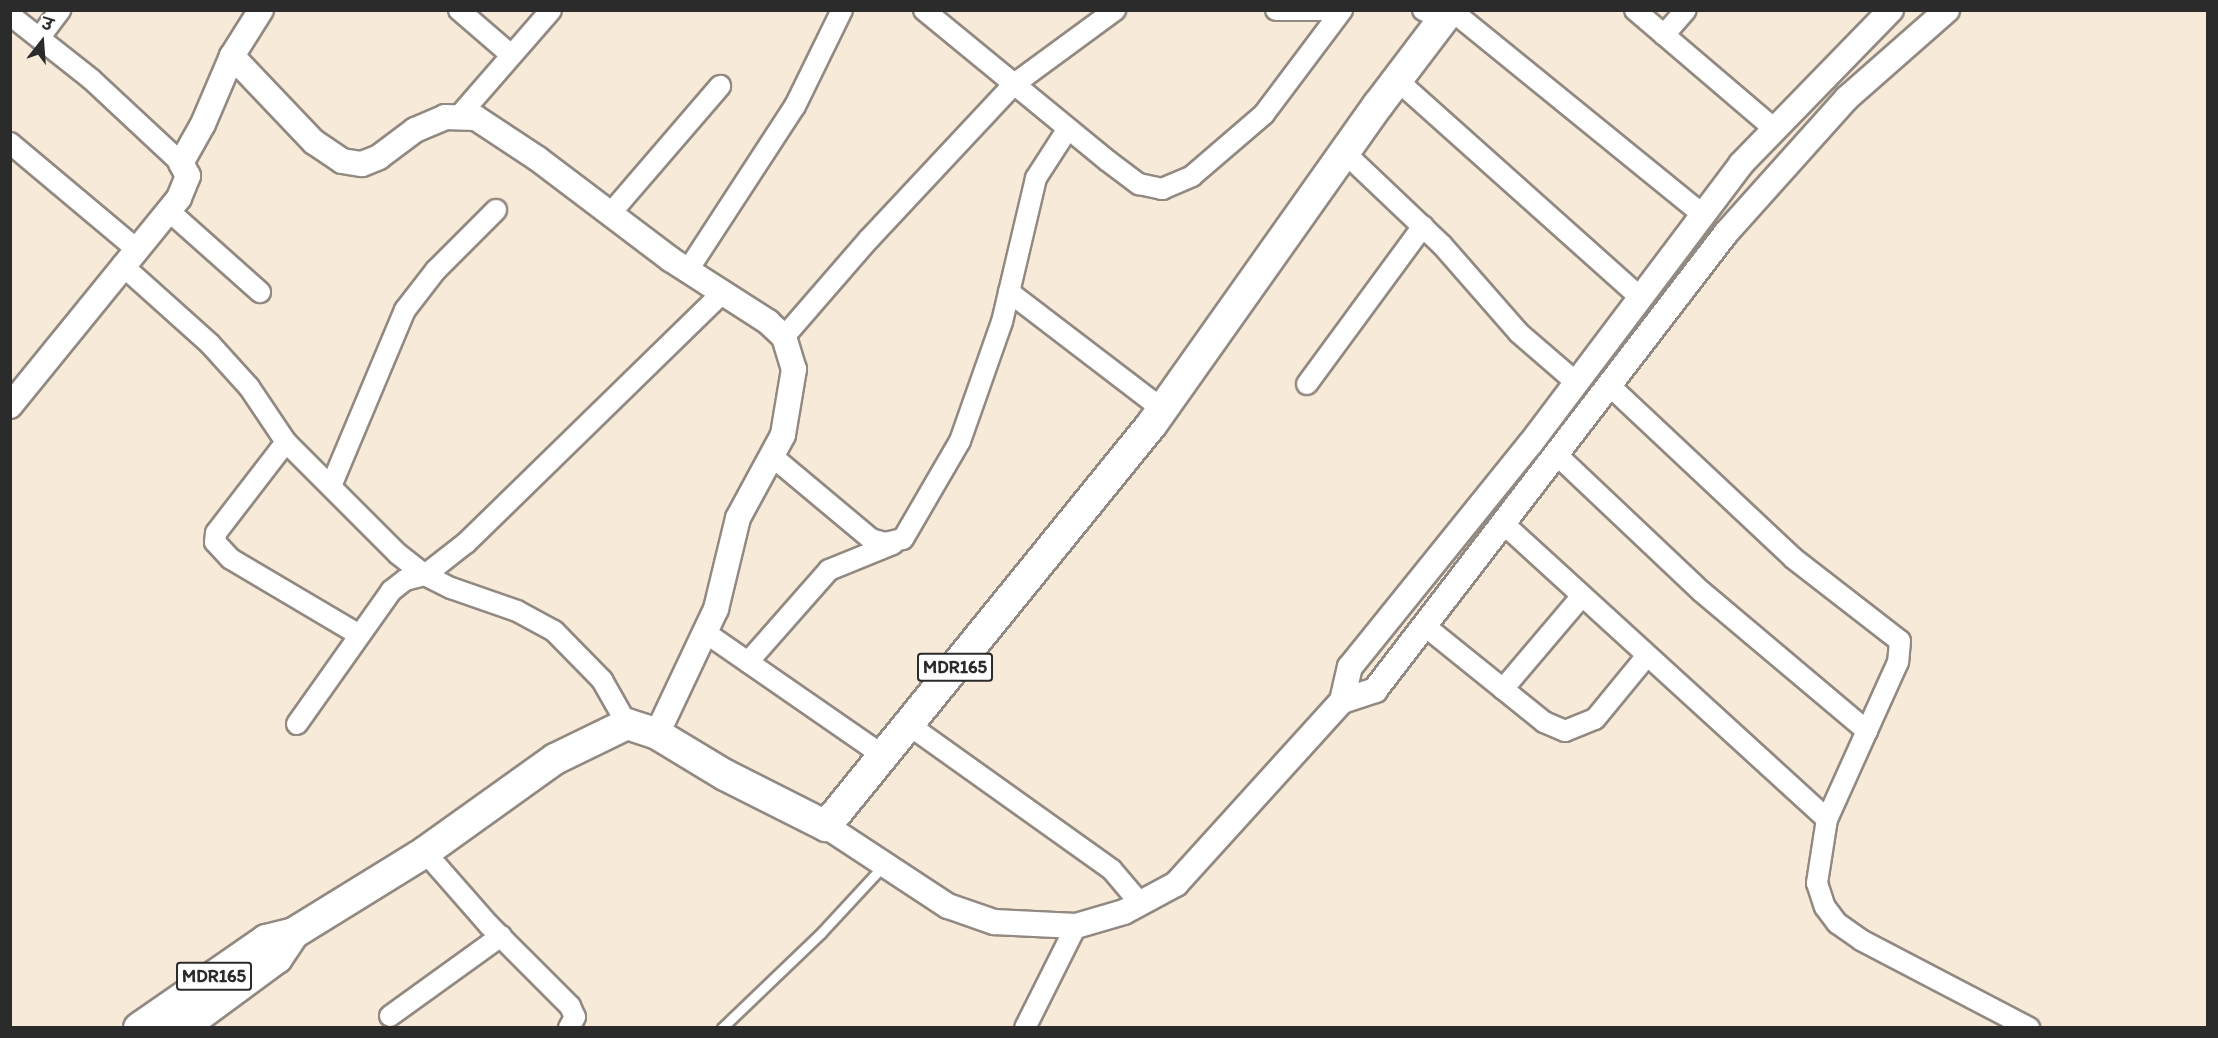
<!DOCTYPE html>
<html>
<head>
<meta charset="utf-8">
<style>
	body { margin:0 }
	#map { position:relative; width:2218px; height:1038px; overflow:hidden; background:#f8ead9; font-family:Itim,"Playpen Sans Deva",sans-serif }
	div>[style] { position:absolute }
	.roads { filter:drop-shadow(2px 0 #928a82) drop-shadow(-2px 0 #928a82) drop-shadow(0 2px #928a82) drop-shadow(0 -2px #928a82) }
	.service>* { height:9px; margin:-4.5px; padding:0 4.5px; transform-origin:4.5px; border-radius:4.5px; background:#fff }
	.minor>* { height:20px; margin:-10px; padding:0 10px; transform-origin:10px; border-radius:10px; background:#fff }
	.tertiary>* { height:24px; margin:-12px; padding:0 12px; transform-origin:12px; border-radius:12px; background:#fff }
	.primary>* { height:30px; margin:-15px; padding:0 15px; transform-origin:15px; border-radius:15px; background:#fff }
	span { translate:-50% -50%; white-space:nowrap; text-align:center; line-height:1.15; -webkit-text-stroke:4.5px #fff; paint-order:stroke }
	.shield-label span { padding:2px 4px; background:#fff; border:2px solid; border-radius:4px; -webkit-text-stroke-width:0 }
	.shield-label { font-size:18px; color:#2b2b2b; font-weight:700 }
	.frame { position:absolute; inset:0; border:12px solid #2b2b2b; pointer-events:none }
	.north { position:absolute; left:12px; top:12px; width:60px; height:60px; -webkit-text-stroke:4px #fff; paint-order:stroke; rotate:17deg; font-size:16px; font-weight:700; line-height:24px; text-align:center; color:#2b2b2b }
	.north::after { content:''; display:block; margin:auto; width:21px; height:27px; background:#2b2b2b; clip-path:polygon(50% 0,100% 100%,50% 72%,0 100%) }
</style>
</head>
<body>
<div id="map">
	<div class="roads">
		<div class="service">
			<div style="left:722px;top:1028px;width:137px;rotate:-43.8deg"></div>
			<div style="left:821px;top:933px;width:91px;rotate:-47.2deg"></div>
		</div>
		<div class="minor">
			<div style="left:459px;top:10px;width:67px;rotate:40.8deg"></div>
			<div style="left:924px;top:10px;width:238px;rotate:39.4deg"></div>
			<div style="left:1108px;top:161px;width:39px;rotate:37deg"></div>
			<div style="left:1139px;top:184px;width:24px;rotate:12deg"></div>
			<div style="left:1162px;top:189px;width:33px;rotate:-23deg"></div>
			<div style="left:1192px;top:176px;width:95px;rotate:-40.7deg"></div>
			<div style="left:1264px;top:114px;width:130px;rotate:-53.1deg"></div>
			<div style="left:1276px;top:10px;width:61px"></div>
			<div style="left:1423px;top:10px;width:23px;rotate:23deg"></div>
			<div style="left:1451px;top:10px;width:323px;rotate:39.1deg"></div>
			<div style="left:1635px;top:10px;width:182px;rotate:40.5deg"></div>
			<div style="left:10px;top:15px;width:103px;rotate:38.3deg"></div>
			<div style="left:91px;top:79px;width:123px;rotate:43deg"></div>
			<div style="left:1664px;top:35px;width:33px;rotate:-49deg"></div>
			<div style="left:40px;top:37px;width:34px;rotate:-53deg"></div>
			<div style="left:1397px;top:80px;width:326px;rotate:41.8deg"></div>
			<div style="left:459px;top:116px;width:140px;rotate:-49deg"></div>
			<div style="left:10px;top:143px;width:163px;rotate:40deg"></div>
			<div style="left:1344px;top:152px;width:135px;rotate:43.5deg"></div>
			<div style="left:1442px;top:245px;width:117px;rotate:48.8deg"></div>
			<div style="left:1519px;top:333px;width:77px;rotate:40.8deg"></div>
			<div style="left:169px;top:211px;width:122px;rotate:41.7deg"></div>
			<div style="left:610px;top:214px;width:169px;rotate:-49.3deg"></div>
			<div style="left:122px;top:265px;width:118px;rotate:41.9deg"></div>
			<div style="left:210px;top:344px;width:58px;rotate:47.8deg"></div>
			<div style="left:249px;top:387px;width:66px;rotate:56.1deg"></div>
			<div style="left:286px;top:442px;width:158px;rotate:45deg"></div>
			<div style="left:398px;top:554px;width:34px;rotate:38deg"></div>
			<div style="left:425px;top:575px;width:29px;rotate:27deg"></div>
			<div style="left:451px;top:588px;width:70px;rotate:19.2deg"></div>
			<div style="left:517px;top:611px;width:42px;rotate:28.4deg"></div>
			<div style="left:554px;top:631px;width:69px;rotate:45.6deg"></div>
			<div style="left:602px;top:680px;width:51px;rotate:60.4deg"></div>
			<div style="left:688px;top:270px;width:196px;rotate:-56.9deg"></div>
			<div style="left:795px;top:106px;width:107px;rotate:-63.9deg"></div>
			<div style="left:1009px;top:292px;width:193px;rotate:37.4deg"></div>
			<div style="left:784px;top:337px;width:130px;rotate:-49.1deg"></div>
			<div style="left:869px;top:239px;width:211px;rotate:-46.9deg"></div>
			<div style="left:1013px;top:85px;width:127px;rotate:-36.3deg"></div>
			<div style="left:1307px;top:384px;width:196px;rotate:-53.7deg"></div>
			<div style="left:1610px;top:386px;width:251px;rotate:43.2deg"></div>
			<div style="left:1793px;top:558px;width:135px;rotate:37.8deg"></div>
			<div style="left:1900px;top:641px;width:21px;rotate:95deg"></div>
			<div style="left:1898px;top:662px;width:172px;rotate:114.3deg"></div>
			<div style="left:1827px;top:819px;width:65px;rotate:98.9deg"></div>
			<div style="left:1817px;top:883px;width:25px;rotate:72deg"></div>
			<div style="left:1825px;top:907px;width:20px;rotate:53deg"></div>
			<div style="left:1837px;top:923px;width:29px;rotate:35deg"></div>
			<div style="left:1861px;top:940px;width:190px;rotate:27.6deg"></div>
			<div style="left:286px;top:442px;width:115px;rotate:127.6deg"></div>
			<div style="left:216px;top:533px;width:9px;rotate:96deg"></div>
			<div style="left:215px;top:542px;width:23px;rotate:47deg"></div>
			<div style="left:231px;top:559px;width:147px;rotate:30.6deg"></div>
			<div style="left:1557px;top:455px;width:199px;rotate:43.4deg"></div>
			<div style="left:1702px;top:592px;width:216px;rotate:40.1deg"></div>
			<div style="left:773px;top:457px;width:128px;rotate:39.9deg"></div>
			<div style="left:871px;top:539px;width:15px;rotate:16deg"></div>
			<div style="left:885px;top:543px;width:18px;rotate:-13deg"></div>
			<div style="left:903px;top:539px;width:113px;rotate:-59.8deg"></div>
			<div style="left:960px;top:441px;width:126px;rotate:-70.6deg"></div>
			<div style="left:1002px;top:322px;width:148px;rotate:-76.7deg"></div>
			<div style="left:1036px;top:178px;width:57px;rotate:-57.1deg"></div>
			<div style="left:331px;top:486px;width:191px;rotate:-67.2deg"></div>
			<div style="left:405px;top:310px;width:51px;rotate:-52.2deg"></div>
			<div style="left:436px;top:270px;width:85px;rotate:-45deg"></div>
			<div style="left:1505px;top:525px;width:436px;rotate:42.4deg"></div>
			<div style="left:1425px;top:626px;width:153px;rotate:38.9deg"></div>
			<div style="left:1544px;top:722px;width:23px;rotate:23deg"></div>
			<div style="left:1565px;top:731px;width:32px;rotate:-22deg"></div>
			<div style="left:1595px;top:719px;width:80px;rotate:-50.6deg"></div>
			<div style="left:706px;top:633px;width:214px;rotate:34.7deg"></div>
			<div style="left:748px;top:662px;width:123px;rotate:-48.6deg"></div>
			<div style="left:829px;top:570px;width:69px;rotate:-22.1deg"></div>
			<div style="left:1503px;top:689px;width:122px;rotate:-49.7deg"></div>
			<div style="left:297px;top:724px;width:163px;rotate:-54.7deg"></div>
			<div style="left:391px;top:591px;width:18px;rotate:-38deg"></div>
			<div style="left:405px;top:580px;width:21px;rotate:-14deg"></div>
			<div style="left:425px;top:575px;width:52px;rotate:-38deg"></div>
			<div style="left:466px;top:543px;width:358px;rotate:-44.3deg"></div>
			<div style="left:909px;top:725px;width:249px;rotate:35.5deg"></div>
			<div style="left:1112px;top:870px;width:43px;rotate:49.7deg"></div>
			<div style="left:425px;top:852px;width:97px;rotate:48.8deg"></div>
			<div style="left:489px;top:925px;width:115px;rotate:45deg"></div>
			<div style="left:570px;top:1006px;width:12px;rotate:66deg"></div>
			<div style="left:575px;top:1017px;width:13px;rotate:119deg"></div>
			<div style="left:390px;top:1016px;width:137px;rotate:-35.8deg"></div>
			<div style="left:1025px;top:1028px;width:114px;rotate:-63.4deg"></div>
		</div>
		<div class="tertiary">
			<div style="left:232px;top:56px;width:119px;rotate:46.4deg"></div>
			<div style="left:314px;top:142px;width:34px;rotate:34deg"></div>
			<div style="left:342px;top:161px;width:20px;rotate:9deg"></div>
			<div style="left:362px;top:164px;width:18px;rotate:-22deg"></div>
			<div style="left:379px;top:157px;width:45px;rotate:-36.9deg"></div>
			<div style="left:415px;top:130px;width:33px;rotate:-23deg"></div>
			<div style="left:445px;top:117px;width:31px;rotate:2deg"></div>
			<div style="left:476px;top:118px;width:74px;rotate:33.5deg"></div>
			<div style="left:538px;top:159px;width:166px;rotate:37.1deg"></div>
			<div style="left:670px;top:259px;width:117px;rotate:32.7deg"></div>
			<div style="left:768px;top:322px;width:22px;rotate:43deg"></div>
			<div style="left:784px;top:337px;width:34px;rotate:73deg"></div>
			<div style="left:794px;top:369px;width:67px;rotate:99.5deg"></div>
			<div style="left:783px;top:435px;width:94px;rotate:118.5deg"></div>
			<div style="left:738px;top:518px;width:94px;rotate:103.6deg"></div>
			<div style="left:716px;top:609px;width:138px;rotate:115.3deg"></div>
			<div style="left:10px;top:406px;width:268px;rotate:-50.9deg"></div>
			<div style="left:179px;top:198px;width:24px;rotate:-68deg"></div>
			<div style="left:188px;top:176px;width:15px;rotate:-118deg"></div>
			<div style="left:181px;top:163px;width:45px;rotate:-60.6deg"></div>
			<div style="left:203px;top:124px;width:74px;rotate:-66.9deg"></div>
			<div style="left:232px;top:56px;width:54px;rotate:-57.8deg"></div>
			<div style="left:1342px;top:701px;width:35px;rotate:-77deg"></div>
			<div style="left:1350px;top:667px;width:288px;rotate:-51.1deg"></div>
			<div style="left:1531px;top:443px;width:349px;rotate:-53deg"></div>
			<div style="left:1741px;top:164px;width:215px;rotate:-45.8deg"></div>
			<div style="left:826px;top:826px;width:146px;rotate:33.3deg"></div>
			<div style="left:948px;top:906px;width:49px;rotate:19.2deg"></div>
			<div style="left:994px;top:922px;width:82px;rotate:2.8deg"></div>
			<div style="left:1076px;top:926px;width:50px;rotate:-16.3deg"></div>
			<div style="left:1124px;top:912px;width:59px;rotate:-28.3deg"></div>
			<div style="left:1176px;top:884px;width:247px;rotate:-47.8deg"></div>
			<div style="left:1342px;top:701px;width:35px;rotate:-18deg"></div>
			<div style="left:1375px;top:690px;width:576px;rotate:-52.47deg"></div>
			<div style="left:1726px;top:233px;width:181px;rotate:-48.1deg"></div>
			<div style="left:1847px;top:98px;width:133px;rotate:-41.3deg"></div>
		</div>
		<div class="primary">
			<div style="left:139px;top:1028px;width:155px;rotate:-34.7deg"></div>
			<div style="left:266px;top:940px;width:29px;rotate:-14deg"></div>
			<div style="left:294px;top:933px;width:154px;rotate:-31.7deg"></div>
			<div style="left:425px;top:852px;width:160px;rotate:-35.6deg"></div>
			<div style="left:555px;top:759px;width:80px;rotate:-25.9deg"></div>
			<div style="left:627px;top:724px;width:32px;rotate:18deg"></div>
			<div style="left:657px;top:734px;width:79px;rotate:31.1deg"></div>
			<div style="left:725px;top:775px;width:113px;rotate:26.8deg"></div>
			<div style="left:826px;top:826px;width:518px;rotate:-50.96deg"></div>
			<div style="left:1152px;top:424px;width:391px;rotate:-54.7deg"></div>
			<div style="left:1378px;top:105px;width:119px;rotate:-52.8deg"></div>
			<div style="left:182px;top:1028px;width:118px;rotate:-36.4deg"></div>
			<div style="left:277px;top:958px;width:30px;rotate:-56deg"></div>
		</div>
	</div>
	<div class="shield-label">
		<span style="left:955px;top:667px">MDR165</span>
		<span style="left:214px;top:976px">MDR165</span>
	</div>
	<div class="frame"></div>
	<div class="north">उ</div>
</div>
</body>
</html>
